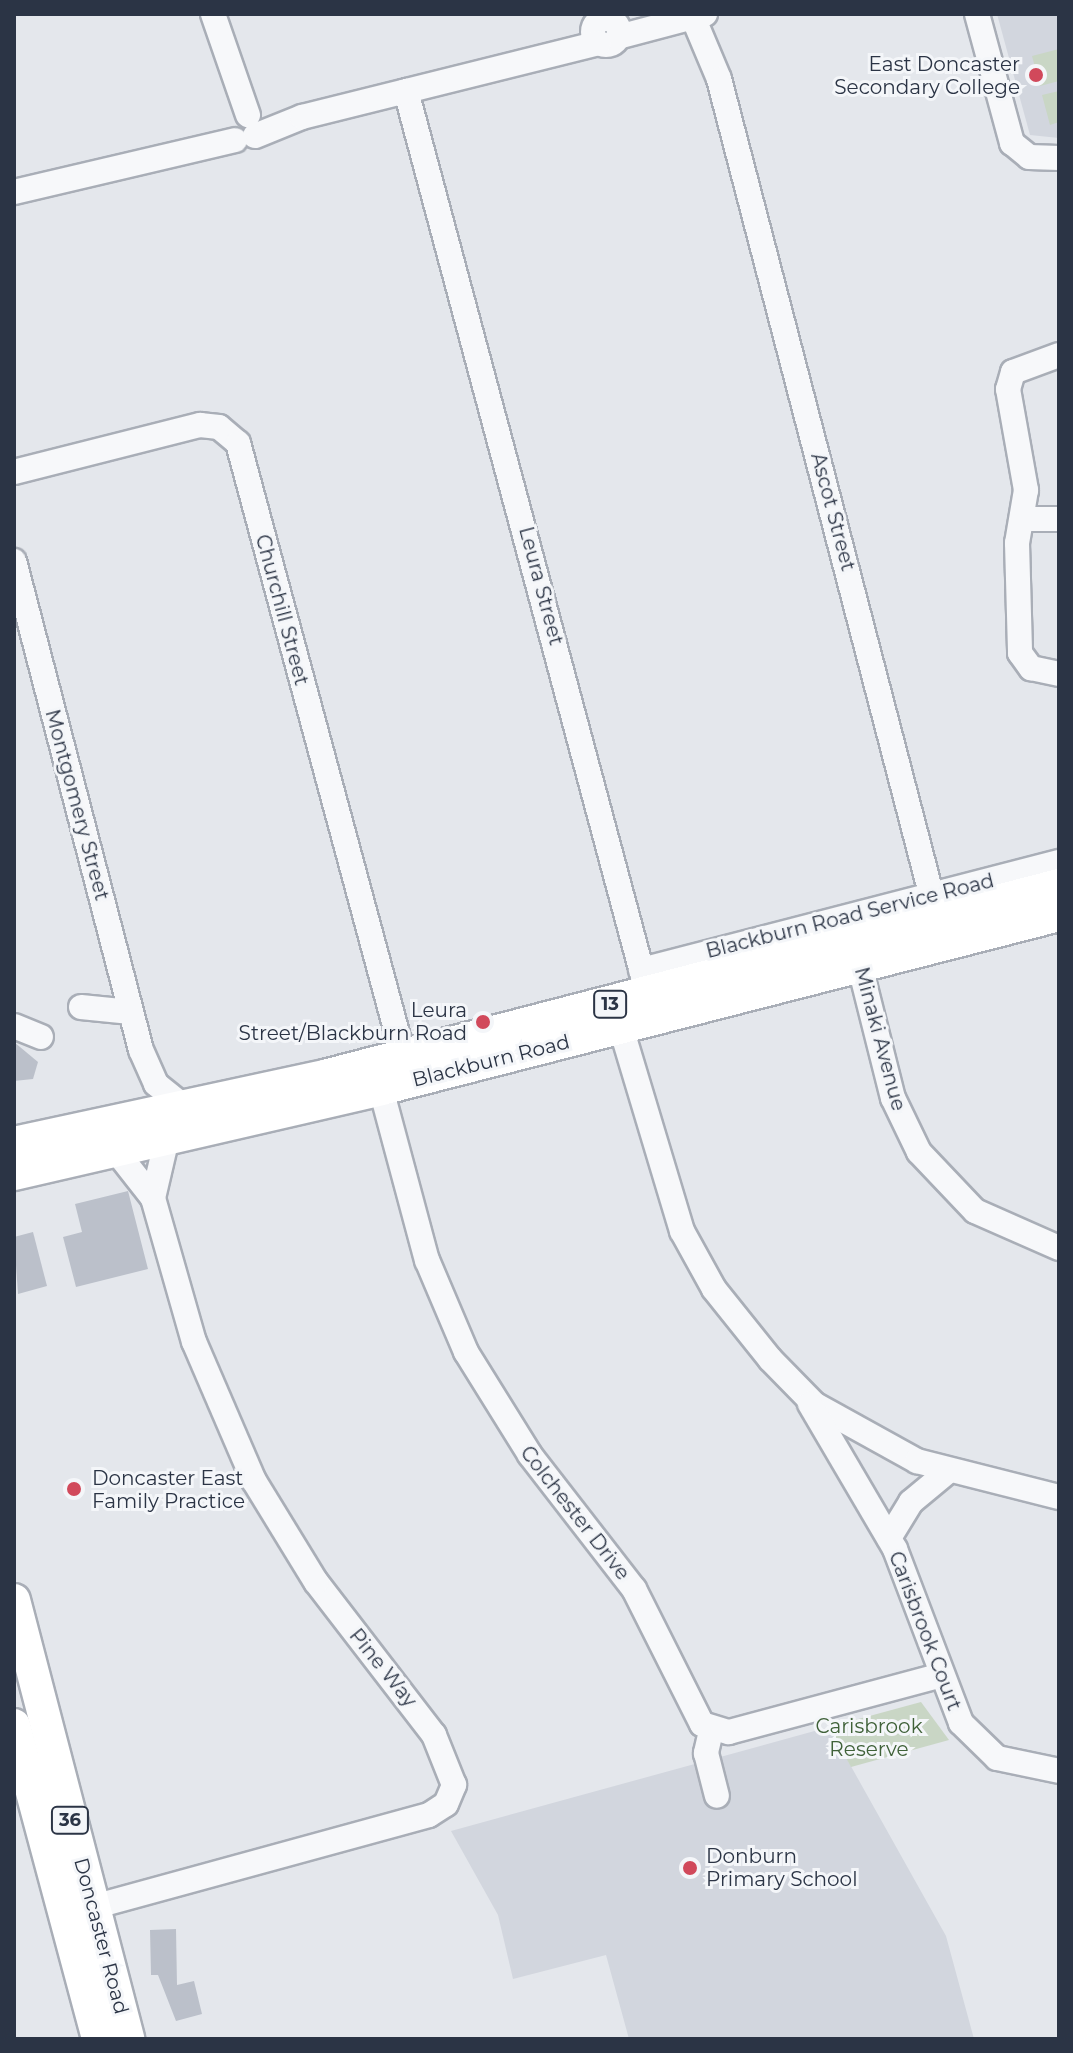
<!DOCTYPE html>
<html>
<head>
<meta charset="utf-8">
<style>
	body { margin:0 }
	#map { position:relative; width:1073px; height:2053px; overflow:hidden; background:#e4e7ec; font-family:Montserrat,sans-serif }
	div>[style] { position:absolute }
	.built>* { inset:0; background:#d2d6de }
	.green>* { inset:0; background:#c9d6c5 }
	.building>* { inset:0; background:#bbc0ca }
	.roads { filter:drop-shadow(2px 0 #a9aeb7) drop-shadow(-2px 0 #a9aeb7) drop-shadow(0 2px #a9aeb7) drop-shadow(0 -2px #a9aeb7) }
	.minor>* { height:24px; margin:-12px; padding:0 12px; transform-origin:12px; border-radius:12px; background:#f7f8fa }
	.minor>.ring { margin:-12px; padding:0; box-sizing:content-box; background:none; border:24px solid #f7f8fa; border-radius:50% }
	.major>* { height:32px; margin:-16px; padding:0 16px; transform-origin:16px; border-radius:16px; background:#fff }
	.dots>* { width:22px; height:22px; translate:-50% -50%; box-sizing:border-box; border:4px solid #f4f6f9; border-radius:50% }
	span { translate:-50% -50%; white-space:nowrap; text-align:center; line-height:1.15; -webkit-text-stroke:6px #f4f6f9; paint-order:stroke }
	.shield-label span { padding:2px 6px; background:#f4f6f9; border:2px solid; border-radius:6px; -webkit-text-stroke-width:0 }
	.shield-label { font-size:18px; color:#2b3445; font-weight:700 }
	.poi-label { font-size:20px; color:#2b3445 }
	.right { translate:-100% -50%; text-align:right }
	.left { translate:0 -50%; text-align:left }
	.street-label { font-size:20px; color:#2b3445 }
	.park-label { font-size:20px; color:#3f6138 }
	.frame { position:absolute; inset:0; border:16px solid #2b3445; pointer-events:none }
</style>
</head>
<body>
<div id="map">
	<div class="built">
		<div style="clip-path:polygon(997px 14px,1059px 14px,1059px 138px,1030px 135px)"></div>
		<div style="clip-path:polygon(829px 1727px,946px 1936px,974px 2039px,629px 2039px,606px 1955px,513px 1979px,498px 1915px,451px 1831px)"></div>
	</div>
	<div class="green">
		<div style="clip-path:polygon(1059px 49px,1059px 81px,1040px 86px,1032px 56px)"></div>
		<div style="clip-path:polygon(1059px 91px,1059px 122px,1050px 125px,1042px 95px)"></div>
		<div style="clip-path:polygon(921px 1702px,949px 1740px,851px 1767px,829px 1727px)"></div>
	</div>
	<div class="building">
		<div style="clip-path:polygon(14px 1042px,38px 1062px,33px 1079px,14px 1081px)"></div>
		<div style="clip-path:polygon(128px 1191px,148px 1269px,76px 1287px,63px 1237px,82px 1232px,75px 1204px)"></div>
		<div style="clip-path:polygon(33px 1232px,47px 1286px,18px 1294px,14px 1237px)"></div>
		<div style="clip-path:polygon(176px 1929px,177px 1985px,194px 1981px,202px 2014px,176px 2021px,158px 1975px,151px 1975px,150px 1930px)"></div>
	</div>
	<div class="roads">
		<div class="minor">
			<div style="left:213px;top:14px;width:107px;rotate:70.9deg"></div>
			<div style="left:977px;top:14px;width:134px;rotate:74.8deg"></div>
			<div style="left:1012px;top:143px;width:22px;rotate:39deg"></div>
			<div style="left:1029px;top:157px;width:30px;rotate:2deg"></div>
			<div style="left:693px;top:17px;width:67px;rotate:67.2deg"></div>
			<div style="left:719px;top:79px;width:881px;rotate:75.41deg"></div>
			<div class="ring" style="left:593px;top:19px;width:2px;height:2px"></div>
			<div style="left:618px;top:37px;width:90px;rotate:-14.8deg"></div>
			<div style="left:406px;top:91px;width:947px;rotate:75.01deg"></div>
			<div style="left:255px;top:136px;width:51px;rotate:-22deg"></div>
			<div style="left:302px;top:117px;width:306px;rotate:-14deg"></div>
			<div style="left:14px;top:192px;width:227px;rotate:-13.2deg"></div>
			<div style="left:1059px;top:355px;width:49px;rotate:159.7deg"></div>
			<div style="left:1013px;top:372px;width:18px;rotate:106deg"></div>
			<div style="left:1008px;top:389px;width:103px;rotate:79.9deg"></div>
			<div style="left:1026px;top:490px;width:54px;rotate:99.6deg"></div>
			<div style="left:1017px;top:543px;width:110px;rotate:88.4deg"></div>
			<div style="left:1020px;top:653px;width:19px;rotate:54deg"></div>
			<div style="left:1031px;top:668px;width:29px;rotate:12deg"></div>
			<div style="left:14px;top:472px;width:192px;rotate:-14.2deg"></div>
			<div style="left:200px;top:425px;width:19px;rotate:6deg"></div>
			<div style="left:219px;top:427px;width:25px;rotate:40deg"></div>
			<div style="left:238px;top:443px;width:649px;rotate:74.92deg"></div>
			<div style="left:1023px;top:519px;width:36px"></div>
			<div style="left:14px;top:561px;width:505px;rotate:75.44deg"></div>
			<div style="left:141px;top:1050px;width:37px;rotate:66deg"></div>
			<div style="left:156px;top:1084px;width:32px;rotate:39deg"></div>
			<div style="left:856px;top:951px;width:152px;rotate:75.9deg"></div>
			<div style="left:893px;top:1098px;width:60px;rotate:64.3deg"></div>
			<div style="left:919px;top:1152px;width:81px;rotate:46.5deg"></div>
			<div style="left:975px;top:1211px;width:92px;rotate:23.8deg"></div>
			<div style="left:641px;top:970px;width:432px;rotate:-14.5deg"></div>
			<div style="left:81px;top:1007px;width:50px;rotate:5.7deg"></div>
			<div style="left:616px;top:1011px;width:230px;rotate:73.3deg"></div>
			<div style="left:682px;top:1231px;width:66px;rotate:61.1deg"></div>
			<div style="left:714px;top:1289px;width:90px;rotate:51.3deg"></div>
			<div style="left:770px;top:1359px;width:63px;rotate:45.6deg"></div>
			<div style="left:814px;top:1404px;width:118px;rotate:29deg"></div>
			<div style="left:917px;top:1461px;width:146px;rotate:14.2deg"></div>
			<div style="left:14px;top:1026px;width:29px;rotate:22deg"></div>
			<div style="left:377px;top:1074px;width:193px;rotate:75deg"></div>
			<div style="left:427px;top:1260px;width:100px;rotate:67deg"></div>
			<div style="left:466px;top:1352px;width:121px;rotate:58.1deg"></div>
			<div style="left:530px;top:1455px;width:170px;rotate:52.2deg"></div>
			<div style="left:634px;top:1589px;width:151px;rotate:63.3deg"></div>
			<div style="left:702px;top:1724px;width:28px;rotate:17deg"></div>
			<div style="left:729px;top:1732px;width:220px;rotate:-15deg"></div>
			<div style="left:153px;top:1198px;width:62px;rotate:-76.9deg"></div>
			<div style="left:810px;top:1404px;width:168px;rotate:59.6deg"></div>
			<div style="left:895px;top:1549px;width:186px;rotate:69.2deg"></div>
			<div style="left:961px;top:1723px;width:50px;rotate:44.2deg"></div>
			<div style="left:997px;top:1758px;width:63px;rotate:11.8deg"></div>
			<div style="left:889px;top:1538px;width:42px;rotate:-58.6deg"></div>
			<div style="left:911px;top:1502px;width:45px;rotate:-39.6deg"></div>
			<div style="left:711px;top:1731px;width:23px;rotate:103deg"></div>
			<div style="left:706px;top:1753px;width:44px;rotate:75.7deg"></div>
			<div style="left:93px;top:1907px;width:348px;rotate:-15.3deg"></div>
			<div style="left:429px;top:1815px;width:20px;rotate:-33deg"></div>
			<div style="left:446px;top:1804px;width:21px;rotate:-67deg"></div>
			<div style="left:454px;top:1785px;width:54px;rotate:-111.8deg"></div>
			<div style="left:434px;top:1735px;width:193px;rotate:-127.6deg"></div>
			<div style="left:316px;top:1582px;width:119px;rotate:-121.5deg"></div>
			<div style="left:254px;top:1481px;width:151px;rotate:-113.3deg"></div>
			<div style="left:194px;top:1342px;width:150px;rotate:-105.9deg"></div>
			<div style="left:153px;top:1198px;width:60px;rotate:-128.2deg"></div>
		</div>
		<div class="major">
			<div style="left:14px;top:1143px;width:321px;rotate:-12.2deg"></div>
			<div style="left:328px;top:1075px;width:755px;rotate:-14.57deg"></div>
			<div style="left:14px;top:1174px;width:377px;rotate:-13deg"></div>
			<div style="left:381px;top:1089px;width:700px;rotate:-14.39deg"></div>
			<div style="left:14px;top:1600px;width:454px;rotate:75.4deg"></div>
			<div style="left:14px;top:1725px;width:325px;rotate:75deg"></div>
		</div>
	</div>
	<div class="dots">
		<div style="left:1036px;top:75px;background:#d1495b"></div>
		<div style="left:483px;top:1022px;background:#d1495b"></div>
		<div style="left:74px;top:1489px;background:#d1495b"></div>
		<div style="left:690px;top:1868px;background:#d1495b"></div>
	</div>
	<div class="shield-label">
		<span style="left:610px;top:1004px">13</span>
		<span style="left:70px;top:1820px">36</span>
	</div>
	<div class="poi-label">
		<span class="right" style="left:1020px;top:76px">East Doncaster<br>Secondary College</span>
		<span class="right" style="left:467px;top:1022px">Leura<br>Street/Blackburn Road</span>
		<span class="left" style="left:92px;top:1490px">Doncaster East<br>Family Practice</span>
		<span class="left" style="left:706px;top:1868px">Donburn<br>Primary School</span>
	</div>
	<div class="street-label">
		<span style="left:833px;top:512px;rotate:75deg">Ascot Street</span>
		<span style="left:541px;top:586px;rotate:75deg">Leura Street</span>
		<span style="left:282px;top:610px;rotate:75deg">Churchill Street</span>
		<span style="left:77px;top:805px;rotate:75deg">Montgomery Street</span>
		<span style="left:850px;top:916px;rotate:-14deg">Blackburn Road Service Road</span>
		<span style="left:880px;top:1039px;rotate:75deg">Minaki Avenue</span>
		<span style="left:491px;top:1061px;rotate:-14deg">Blackburn Road</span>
		<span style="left:575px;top:1513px;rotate:52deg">Colchester Drive</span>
		<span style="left:925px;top:1631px;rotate:69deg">Carisbrook Court</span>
		<span style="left:383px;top:1668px;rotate:51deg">Pine Way</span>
		<span style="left:101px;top:1936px;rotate:75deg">Doncaster Road</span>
	</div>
	<div class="park-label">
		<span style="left:869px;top:1738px">Carisbrook<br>Reserve</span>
	</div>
	<div class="frame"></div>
</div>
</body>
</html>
